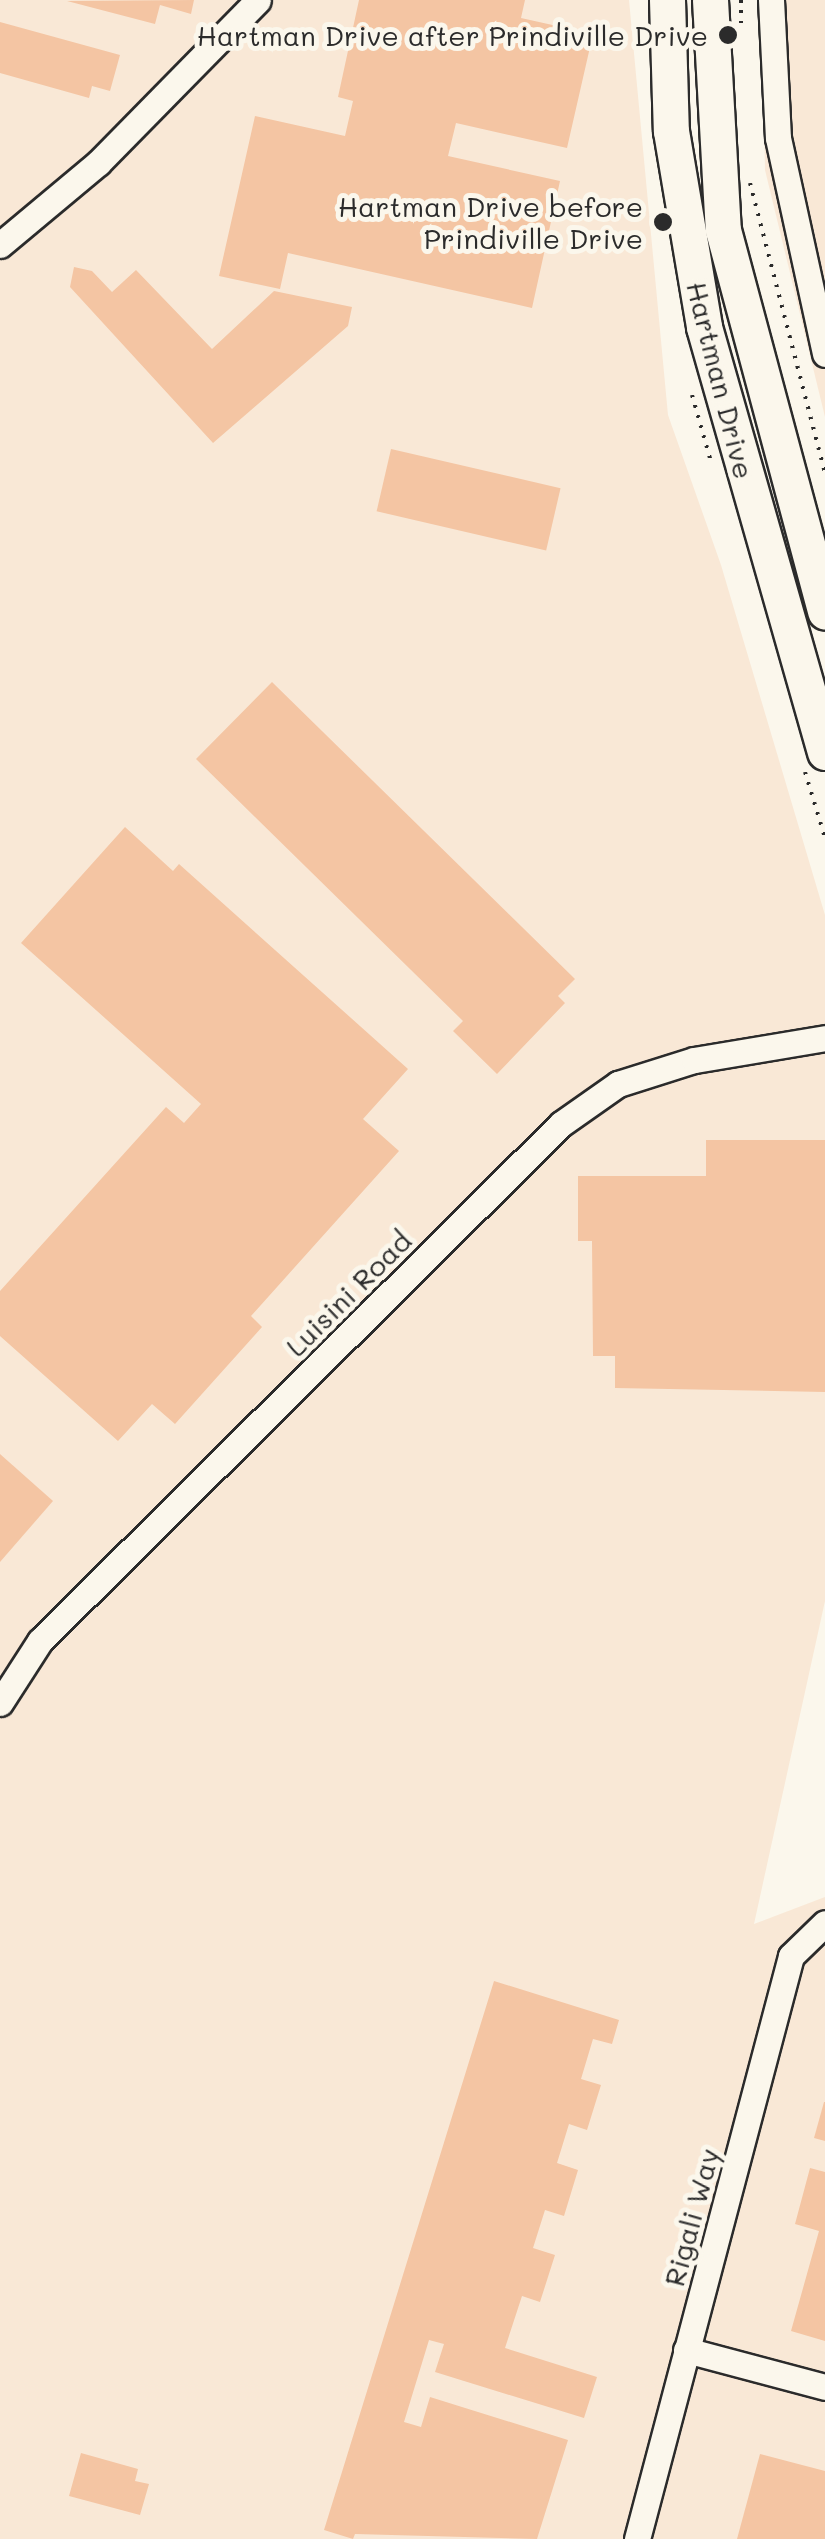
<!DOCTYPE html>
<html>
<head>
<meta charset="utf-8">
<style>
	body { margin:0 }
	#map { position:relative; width:825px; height:2539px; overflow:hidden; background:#fbf7ec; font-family:Mali,sans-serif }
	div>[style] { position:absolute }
	.built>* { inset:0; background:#f9e8d6 }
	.building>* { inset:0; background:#f4c5a3; transform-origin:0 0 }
	.path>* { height:4px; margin-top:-2px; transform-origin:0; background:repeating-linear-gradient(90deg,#2b2b2b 0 2.5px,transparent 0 10.5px) }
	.roads { filter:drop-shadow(2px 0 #2b2b2b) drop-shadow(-2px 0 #2b2b2b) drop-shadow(0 2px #2b2b2b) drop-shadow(0 -2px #2b2b2b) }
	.street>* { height:25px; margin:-12.5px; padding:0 12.5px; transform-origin:12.5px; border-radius:12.5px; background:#fbf7ec }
	.secondary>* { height:35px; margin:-17.5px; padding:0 17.5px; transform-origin:17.5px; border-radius:17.5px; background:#fbf7ec }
	.dots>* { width:28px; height:28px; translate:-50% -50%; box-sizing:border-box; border:5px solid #fbf7ec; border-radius:50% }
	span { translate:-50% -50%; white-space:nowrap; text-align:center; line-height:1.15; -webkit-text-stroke:10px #fbf7ec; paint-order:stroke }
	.poi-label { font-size:28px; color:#2b2b2b }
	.right { translate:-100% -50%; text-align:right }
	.street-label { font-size:28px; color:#2b2b2b }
</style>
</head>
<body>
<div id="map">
	<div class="built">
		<div style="clip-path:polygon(0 0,629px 0,668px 415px,721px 565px,825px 915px,825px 1601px,754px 1924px,825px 1897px,825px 2539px,0 2539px)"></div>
		<div style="clip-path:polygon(762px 0,825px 0,825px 417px,765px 170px)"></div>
	</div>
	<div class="building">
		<div style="clip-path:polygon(194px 0,191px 14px,160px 5px,155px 24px,67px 1px)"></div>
		<div style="clip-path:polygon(359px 0,525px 0,521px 18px,593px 34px,567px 148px,456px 123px,448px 156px,560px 181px,532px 308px,288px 253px,280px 289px,219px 276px,255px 116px,345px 136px,353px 101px,338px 97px)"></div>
		<div style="clip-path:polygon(0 22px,120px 55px,110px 91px,92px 86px,89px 98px,0 73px)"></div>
		<div style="clip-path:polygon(74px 267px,92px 271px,112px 292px,136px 270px,212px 349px,274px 291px,352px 307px,348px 326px,213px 443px,70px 287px)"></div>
		<div style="left:391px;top:449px;width:174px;height:64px;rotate:13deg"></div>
		<div style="clip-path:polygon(272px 682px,575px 979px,558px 996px,565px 1003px,497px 1074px,453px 1031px,463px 1021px,196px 759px)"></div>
		<div style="clip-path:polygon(125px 827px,173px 871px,179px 864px,408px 1069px,363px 1119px,399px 1151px,251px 1316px,262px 1327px,175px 1424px,152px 1404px,118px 1441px,0 1336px,0 1291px,166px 1107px,184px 1123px,201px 1104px,21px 943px)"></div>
		<div style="clip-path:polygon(706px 1140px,825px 1140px,825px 1392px,615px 1388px,615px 1356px,593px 1356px,592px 1241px,578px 1241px,578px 1176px,706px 1176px)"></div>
		<div style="clip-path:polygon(0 1454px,53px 1501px,0 1562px)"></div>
		<div style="clip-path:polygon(494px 1981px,619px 2020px,612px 2044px,593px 2039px,581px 2079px,601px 2085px,587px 2130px,569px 2124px,557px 2163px,578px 2170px,564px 2216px,545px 2210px,533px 2248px,555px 2255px,540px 2302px,522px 2296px,505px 2348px,597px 2377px,584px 2418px,435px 2372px,444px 2344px,429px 2340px,404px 2422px,421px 2427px,430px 2397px,568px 2440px,537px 2539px,355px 2534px,353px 2539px,324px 2530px)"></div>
		<div style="clip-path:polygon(824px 2102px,825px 2102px,825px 2141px,814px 2138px)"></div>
		<div style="clip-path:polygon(810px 2168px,825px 2172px,825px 2341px,791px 2331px,819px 2231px,795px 2224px)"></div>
		<div style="clip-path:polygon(81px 2453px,138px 2469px,135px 2481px,149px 2484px,140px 2515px,69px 2496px)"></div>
		<div style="clip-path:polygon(760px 2454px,825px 2471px,825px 2539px,737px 2539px)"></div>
	</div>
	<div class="path">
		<div style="left:741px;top:0;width:29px;rotate:90deg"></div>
		<div style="left:750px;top:183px;width:301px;rotate:75.5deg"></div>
		<div style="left:692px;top:395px;width:66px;rotate:74.1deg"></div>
		<div style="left:805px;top:772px;width:69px;rotate:73.1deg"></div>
	</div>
	<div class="roads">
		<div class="street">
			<div style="left:771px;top:0;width:138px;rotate:87.1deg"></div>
			<div style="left:778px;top:138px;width:221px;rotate:77.7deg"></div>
			<div style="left:0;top:245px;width:128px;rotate:-39.9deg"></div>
			<div style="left:98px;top:163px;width:228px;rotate:-45.5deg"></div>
			<div style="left:0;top:1703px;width:74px;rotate:-57.2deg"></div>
			<div style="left:40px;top:1641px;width:734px;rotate:-44.78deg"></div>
			<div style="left:561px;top:1124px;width:70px;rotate:-35.1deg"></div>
			<div style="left:618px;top:1084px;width:80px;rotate:-17.5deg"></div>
			<div style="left:694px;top:1060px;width:133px;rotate:-9.5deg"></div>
			<div style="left:686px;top:2350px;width:144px;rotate:14.9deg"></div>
			<div style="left:637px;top:2539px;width:603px;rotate:-75.2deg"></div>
			<div style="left:791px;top:1956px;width:47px;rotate:-44.1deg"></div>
		</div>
		<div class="secondary">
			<div style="left:667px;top:0;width:131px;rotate:88.3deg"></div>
			<div style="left:671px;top:131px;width:199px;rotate:80.4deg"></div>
			<div style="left:704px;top:327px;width:442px;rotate:74.1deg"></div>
			<div style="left:710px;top:0;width:230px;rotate:86.8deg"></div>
			<div style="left:723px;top:230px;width:395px;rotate:75deg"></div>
		</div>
	</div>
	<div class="dots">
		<div style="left:728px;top:35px;background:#2b2b2b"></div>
		<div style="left:663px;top:222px;background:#2b2b2b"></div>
	</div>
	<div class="poi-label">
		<span class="right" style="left:708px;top:35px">Hartman Drive after Prindiville Drive</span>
		<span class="right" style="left:643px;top:222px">Hartman Drive before<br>Prindiville Drive</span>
	</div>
	<div class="street-label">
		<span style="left:721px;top:380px;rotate:76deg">Hartman Drive</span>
		<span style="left:348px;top:1293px;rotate:-45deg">Luisini Road</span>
		<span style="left:691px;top:2217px;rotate:-75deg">Rigali Way</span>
	</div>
</div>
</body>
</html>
